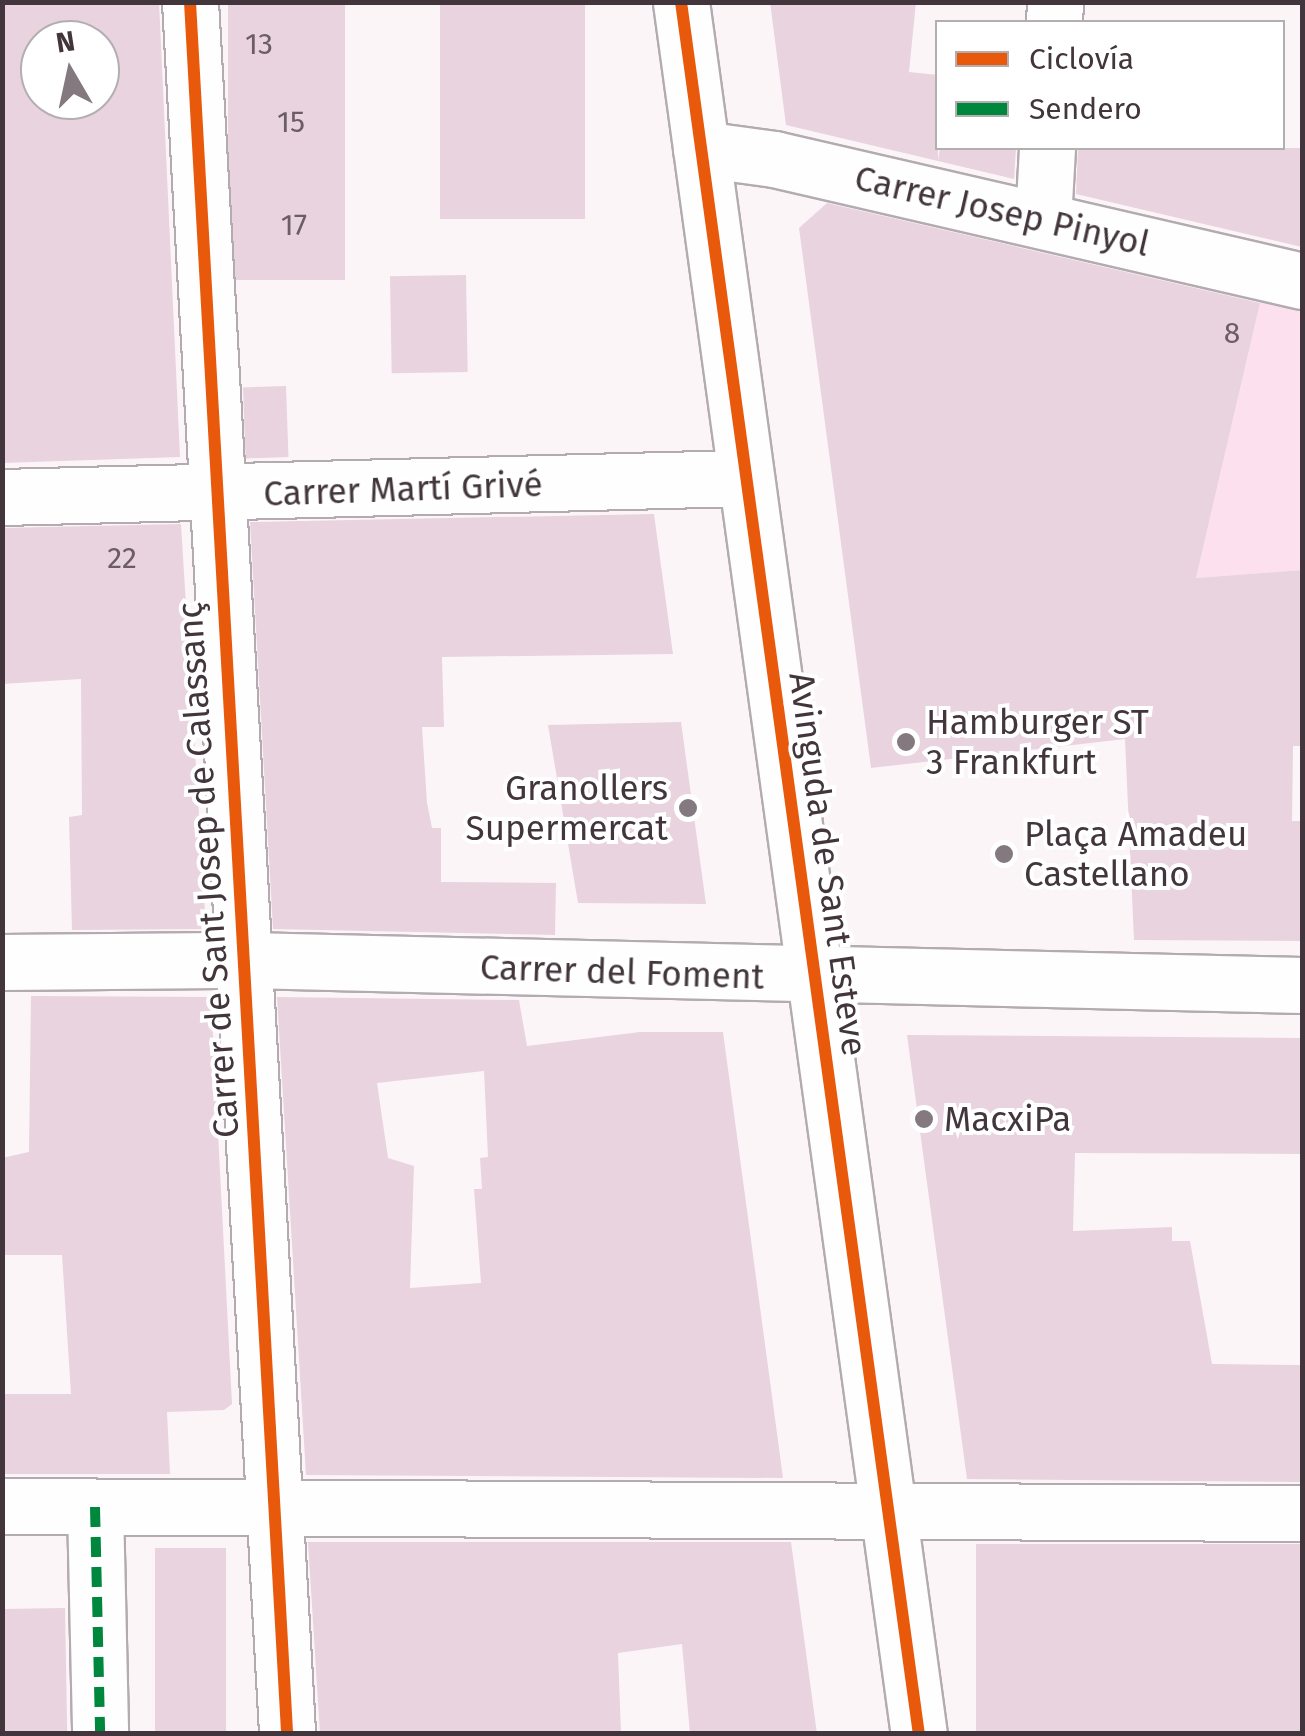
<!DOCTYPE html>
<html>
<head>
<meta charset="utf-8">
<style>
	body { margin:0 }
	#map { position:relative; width:1305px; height:1736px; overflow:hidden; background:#fbf5f8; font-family:"Fira Sans",sans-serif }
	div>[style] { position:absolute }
	.green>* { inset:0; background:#fde0ed }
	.building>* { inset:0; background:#e8d3de; transform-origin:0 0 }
	.roads { filter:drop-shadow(2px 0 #b3abaf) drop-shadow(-2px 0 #b3abaf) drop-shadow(0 2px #b3abaf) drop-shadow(0 -2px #b3abaf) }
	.minor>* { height:55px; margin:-27.5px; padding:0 27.5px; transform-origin:27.5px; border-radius:27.5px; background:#fefefe }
	.quiet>* { height:10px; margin-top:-5px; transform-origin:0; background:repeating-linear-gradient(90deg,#00873e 0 20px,transparent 0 30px) }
	.cycleway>* { height:12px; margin:-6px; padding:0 6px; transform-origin:6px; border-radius:6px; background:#e8590c }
	.dots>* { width:28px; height:28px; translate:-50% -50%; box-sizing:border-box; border:5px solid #fff; border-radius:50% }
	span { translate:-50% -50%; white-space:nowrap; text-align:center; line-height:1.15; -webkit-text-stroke:8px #fff; paint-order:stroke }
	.number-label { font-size:30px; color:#6c5d64 }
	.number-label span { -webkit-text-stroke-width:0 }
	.street-label { font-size:35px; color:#42363c }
	.poi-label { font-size:35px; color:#42363c }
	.left { translate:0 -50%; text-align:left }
	.right { translate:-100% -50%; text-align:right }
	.frame { position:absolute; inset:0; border:5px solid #42363c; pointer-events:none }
	.legend { position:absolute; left:935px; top:20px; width:350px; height:130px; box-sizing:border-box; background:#fff; border:2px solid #b3afb1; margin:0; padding:12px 18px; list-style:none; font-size:30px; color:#42363c }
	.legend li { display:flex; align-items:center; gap:20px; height:50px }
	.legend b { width:50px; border:2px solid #b3afb1 }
	.north { position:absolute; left:20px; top:20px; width:100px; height:100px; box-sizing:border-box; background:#fff; border:2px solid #b3afb1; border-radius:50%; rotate:351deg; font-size:28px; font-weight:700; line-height:40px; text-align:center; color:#42363c }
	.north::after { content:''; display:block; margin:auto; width:35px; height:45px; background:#83797e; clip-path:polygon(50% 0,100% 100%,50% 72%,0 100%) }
</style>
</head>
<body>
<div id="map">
	<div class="green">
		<div style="clip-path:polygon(1267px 273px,1302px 281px,1302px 570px,1196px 578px)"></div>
	</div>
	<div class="building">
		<div style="clip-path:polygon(evenodd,4px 2px,159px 2px,180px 457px,2px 463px,4px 2px,40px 40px,100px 40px,100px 100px,40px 100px,40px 40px)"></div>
		<div style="left:228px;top:2px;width:117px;height:278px"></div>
		<div style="left:440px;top:2px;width:145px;height:217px"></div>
		<div style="clip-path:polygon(770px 2px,916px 2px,909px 72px,938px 75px,938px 161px,786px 125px)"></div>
		<div style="clip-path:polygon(940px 148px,1016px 148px,1014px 179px,938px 161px)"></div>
		<div style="clip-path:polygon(1078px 148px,1302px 148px,1302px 247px,1076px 194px)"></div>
		<div style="clip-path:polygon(827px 203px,1260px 303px,1196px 578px,1302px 570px,1302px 746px,1293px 746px,1292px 821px,1302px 821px,1302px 941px,1134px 940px,1125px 739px,871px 768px,799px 228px)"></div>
		<div style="left:466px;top:275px;width:97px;height:76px;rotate:89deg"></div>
		<div style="left:286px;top:386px;width:71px;height:43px;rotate:88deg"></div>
		<div style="clip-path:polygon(654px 514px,673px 654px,442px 657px,444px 727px,422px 727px,427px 803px,432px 828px,441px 828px,441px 882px,556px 883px,555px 935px,273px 929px,250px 522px)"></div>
		<div style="clip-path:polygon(181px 524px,206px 929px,72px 930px,69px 817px,82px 815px,81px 679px,2px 684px,2px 528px)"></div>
		<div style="clip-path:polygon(681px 722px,706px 904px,578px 903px,548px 725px)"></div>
		<div style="clip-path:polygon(31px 996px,211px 997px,232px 1404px,224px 1410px,167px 1412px,170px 1474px,2px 1474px,2px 1394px,71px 1394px,62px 1255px,2px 1255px,2px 1158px,29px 1152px)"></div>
		<div style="clip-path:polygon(evenodd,277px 997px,519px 1000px,527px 1046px,640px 1032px,723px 1032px,783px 1478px,306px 1475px,277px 997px,484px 1071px,488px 1157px,480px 1158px,482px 1189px,474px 1189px,481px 1283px,410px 1288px,414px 1166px,388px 1158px,377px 1083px,484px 1071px)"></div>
		<div style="clip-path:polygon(907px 1035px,1302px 1038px,1302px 1154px,1075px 1153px,1073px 1231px,1172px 1227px,1172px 1241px,1190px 1241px,1212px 1364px,1302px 1365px,1302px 1482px,967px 1479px)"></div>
		<div style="clip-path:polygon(308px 1542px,791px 1542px,817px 1734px,690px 1734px,682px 1644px,618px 1653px,621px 1734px,320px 1734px)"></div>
		<div style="left:1302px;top:1544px;width:190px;height:326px;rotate:90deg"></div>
		<div style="left:155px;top:1548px;width:71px;height:186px"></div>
		<div style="left:65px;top:1608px;width:126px;height:63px;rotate:89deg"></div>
	</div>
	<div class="roads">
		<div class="minor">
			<div style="left:190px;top:2px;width:1735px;rotate:86.79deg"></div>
			<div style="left:681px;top:2px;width:1748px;rotate:82.18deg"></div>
			<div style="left:1054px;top:22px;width:20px;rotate:-87deg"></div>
			<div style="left:701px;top:149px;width:74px;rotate:7.8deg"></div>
			<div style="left:774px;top:159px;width:542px;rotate:13.01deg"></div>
			<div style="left:1043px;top:220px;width:72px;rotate:-86.8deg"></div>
			<div style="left:2px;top:497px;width:742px;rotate:-1.47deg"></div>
			<div style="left:2px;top:962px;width:246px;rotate:-0.5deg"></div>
			<div style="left:248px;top:960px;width:1054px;rotate:1.36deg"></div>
			<div style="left:2px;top:1506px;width:1300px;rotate:0.31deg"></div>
			<div style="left:95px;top:1507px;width:227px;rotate:88.7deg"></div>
		</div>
	</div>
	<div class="quiet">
		<div style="left:95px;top:1507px;width:227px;rotate:88.7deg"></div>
	</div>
	<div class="cycleway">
		<div style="left:190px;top:2px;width:1735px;rotate:86.79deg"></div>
		<div style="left:681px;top:2px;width:1748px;rotate:82.18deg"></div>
	</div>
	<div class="dots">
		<div style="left:906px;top:742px;background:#83797e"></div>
		<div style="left:688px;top:808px;background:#83797e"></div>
		<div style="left:1004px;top:854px;background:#83797e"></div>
		<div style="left:924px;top:1119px;background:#83797e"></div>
	</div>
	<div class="number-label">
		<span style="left:259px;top:44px">13</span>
		<span style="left:291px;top:122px">15</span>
		<span style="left:294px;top:225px">17</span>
		<span style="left:1232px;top:333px">8</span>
		<span style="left:122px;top:558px">22</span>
	</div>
	<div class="street-label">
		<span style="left:1002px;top:211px;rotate:13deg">Carrer Josep Pinyol</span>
		<span style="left:403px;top:489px;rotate:-2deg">Carrer Martí Grivé</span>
		<span style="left:828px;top:864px;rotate:82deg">Avinguda de Sant Esteve</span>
		<span style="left:208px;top:870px;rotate:-94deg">Carrer de Sant Josep de Calassanç</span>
		<span style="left:622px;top:972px;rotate:2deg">Carrer del Foment</span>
	</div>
	<div class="poi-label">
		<span class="left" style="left:926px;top:742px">Hamburger ST<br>3 Frankfurt</span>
		<span class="right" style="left:668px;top:808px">Granollers<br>Supermercat</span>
		<span class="left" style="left:1024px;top:854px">Plaça Amadeu<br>Castellano</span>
		<span class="left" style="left:944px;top:1119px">MacxiPa</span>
	</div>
	<div class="frame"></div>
	<ul class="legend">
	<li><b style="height:12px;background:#e8590c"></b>Ciclovía</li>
	<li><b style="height:12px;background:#00873e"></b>Sendero</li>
	</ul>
	<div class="north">N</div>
</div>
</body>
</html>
